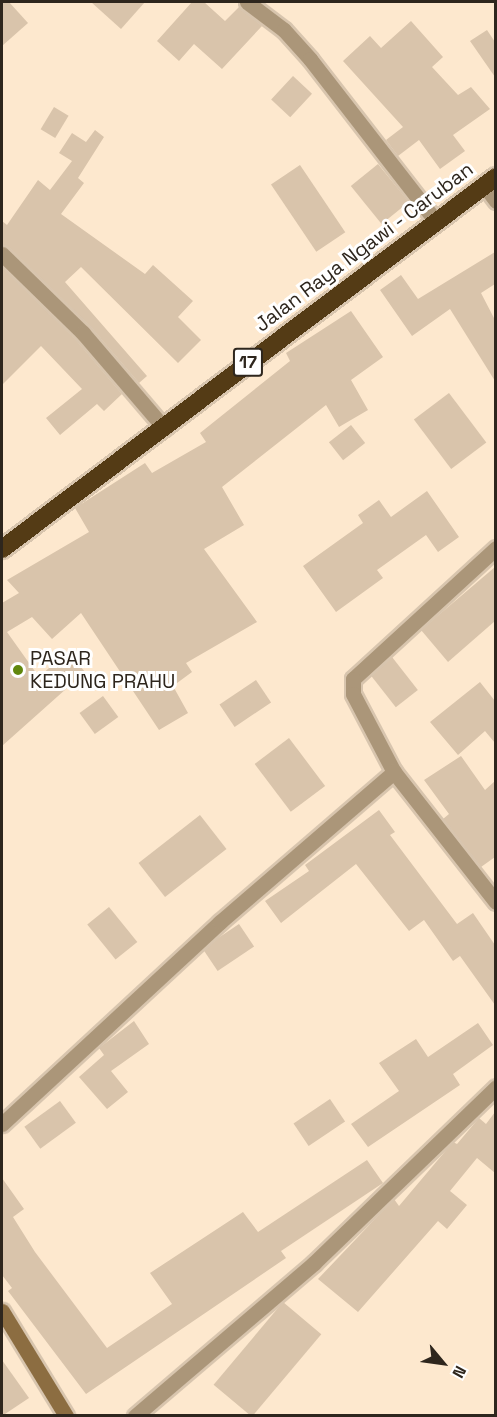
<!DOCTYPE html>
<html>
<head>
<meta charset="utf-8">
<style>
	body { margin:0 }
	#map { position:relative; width:497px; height:1417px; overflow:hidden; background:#fde8ce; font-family:"Space Grotesk",sans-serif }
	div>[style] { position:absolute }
	.building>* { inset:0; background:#d9c4ab; transform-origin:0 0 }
	.roads { filter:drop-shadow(2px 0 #d8c5ae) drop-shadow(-2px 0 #d8c5ae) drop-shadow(0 2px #d8c5ae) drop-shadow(0 -2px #d8c5ae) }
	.street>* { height:15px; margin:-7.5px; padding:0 7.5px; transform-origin:7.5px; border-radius:7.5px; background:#ab9679 }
	.secondary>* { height:15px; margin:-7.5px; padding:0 7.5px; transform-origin:7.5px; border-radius:7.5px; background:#8c6d41 }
	.highway>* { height:18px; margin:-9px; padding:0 9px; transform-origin:9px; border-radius:9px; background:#543b15 }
	.dots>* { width:16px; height:16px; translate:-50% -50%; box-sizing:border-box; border:3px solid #fff; border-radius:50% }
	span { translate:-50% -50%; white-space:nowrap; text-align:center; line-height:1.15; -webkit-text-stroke:6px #fff; paint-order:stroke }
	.shield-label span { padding:2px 4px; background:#fff; border:2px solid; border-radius:4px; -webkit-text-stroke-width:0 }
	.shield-label { font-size:18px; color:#2e261d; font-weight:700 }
	.street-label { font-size:20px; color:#2e261d }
	.poi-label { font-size:20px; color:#2e261d }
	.left { translate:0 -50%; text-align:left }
	.frame { position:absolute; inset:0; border:3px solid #2e261d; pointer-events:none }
	.north { position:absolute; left:413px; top:1333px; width:60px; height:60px; -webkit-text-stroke:4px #fff; paint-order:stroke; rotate:119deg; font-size:16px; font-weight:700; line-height:24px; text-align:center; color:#2e261d }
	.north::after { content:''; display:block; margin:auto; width:21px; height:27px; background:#2e261d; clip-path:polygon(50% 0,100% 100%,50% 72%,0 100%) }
</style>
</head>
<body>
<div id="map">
	<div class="building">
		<div style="clip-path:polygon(2px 2px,9px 2px,28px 23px,2px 46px)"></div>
		<div style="clip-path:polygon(91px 2px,145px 2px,121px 29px)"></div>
		<div style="clip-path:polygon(192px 2px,204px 2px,225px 21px,239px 7px,262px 26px,222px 69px,194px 44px,179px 61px,157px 41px)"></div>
		<div style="clip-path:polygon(411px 21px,443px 57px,432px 67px,458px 95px,471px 87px,490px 109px,453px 135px,465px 151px,440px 169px,419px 140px,398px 156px,386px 140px,403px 127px,343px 61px,370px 36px,381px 48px)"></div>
		<div style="clip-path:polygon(487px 30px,495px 42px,495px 77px,470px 41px)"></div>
		<div style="left:293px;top:76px;width:26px;height:32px;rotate:43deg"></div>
		<div style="left:54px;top:107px;width:17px;height:26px;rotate:31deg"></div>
		<div style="clip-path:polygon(95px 130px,104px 137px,78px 178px,84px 183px,61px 214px,145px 274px,153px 265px,193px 301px,178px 317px,201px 340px,178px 363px,81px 267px,65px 282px,147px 376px,139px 383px,90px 326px,2px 245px,2px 221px,7px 225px,38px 180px,50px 190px,72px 161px,59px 153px,72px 133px,86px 142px)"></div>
		<div style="left:378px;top:164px;width:49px;height:35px;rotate:51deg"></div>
		<div style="left:300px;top:165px;width:81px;height:35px;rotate:56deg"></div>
		<div style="clip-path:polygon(495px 252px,495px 284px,481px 293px,495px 320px,495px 381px,450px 309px,412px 336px,380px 290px,401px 275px,418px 299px)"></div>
		<div style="clip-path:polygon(2px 267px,76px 340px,122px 394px,104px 411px,97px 404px,60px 435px,46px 418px,82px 389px,41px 346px,2px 385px)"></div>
		<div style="clip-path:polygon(351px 311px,383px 357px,351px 380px,368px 410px,339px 427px,326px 405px,222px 487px,244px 525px,204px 549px,257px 622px,186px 663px,192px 672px,173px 686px,188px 713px,159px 730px,81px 613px,52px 639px,32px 617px,7px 632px,39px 677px,68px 651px,85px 672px,2px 746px,2px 603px,19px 593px,7px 580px,89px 532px,75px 508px,145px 463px,152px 473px,206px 442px,200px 433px,290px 361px,286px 353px)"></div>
		<div style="left:449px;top:393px;width:62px;height:44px;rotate:53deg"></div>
		<div style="left:351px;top:425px;width:23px;height:28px;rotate:52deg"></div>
		<div style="clip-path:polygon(427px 491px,459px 537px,438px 552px,426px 535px,377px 570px,383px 578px,336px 612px,303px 566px,363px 523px,358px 515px,379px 500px,391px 517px)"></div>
		<div style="clip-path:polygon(495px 567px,495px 621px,448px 662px,421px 630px)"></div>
		<div style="left:392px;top:657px;width:42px;height:28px;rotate:52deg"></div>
		<div style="left:256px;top:680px;width:27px;height:44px;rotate:56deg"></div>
		<div style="clip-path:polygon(480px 682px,495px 701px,495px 743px,485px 731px,458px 755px,430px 722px)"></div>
		<div style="left:103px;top:696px;width:26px;height:29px;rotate:54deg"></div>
		<div style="left:289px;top:738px;width:60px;height:43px;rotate:53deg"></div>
		<div style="clip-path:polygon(461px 756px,485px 790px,495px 781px,495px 857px,481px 867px,443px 819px,449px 814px,424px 780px)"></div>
		<div style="clip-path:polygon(379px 810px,395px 832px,390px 835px,457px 924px,473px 913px,495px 945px,495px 1005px,460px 956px,453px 961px,424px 920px,409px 931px,356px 864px,281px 923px,265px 901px,309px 871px,305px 865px)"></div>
		<div style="left:200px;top:815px;width:43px;height:78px;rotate:52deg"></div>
		<div style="left:109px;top:907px;width:45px;height:28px;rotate:51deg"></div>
		<div style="left:239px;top:924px;width:27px;height:44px;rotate:56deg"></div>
		<div style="clip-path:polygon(134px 1021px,149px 1044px,111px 1071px,128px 1092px,107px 1109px,79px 1077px,104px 1055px,99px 1048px)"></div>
		<div style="clip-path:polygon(478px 1023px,493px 1045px,453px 1074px,460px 1085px,368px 1147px,351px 1124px,399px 1091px,379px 1063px,416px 1039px,428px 1057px)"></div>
		<div style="left:330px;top:1099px;width:27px;height:44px;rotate:56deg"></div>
		<div style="left:60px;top:1101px;width:27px;height:44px;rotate:54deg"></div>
		<div style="clip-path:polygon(495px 1112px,495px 1173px,477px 1158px,450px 1191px,467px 1205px,447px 1229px,438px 1221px,358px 1312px,318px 1279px,394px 1199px,399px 1206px,453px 1142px,457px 1144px,479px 1118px,486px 1124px)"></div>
		<div style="clip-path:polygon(367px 1160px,383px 1183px,281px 1251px,286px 1258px,86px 1394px,8px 1291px,12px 1288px,2px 1275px,2px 1178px,24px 1209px,13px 1217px,35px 1252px,107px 1348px,172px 1304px,150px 1273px,243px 1212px,258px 1232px)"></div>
		<div style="left:283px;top:1302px;width:50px;height:108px;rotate:40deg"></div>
		<div style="clip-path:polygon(2px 1360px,29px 1398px,2px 1416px)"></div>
	</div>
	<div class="roads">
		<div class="street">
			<div style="left:247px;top:2px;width:46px;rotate:37.1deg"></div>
			<div style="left:284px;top:30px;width:39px;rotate:48deg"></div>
			<div style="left:310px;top:59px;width:204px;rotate:52.2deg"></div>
			<div style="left:484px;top:185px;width:20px;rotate:53deg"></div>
			<div style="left:2px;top:254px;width:113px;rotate:44.3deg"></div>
			<div style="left:83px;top:333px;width:125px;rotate:49.5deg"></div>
			<div style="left:496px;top:548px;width:194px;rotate:137.5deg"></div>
			<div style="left:353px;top:679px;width:15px;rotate:90deg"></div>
			<div style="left:353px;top:694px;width:88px;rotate:62.3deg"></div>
			<div style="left:394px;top:772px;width:165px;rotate:51.9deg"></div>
			<div style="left:2px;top:1124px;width:297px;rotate:-42.8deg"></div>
			<div style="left:220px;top:922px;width:230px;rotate:-40.8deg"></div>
			<div style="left:135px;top:1416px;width:235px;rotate:-40.5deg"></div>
			<div style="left:314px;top:1263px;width:253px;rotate:-44deg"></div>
		</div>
		<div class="secondary">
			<div style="left:2px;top:1311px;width:123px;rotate:58.6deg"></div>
		</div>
		<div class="highway">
			<div style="left:2px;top:549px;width:618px;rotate:-36.98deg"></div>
		</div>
	</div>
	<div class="dots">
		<div style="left:18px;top:670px;background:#61870d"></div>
	</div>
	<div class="shield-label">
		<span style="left:248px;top:362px">17</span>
	</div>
	<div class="street-label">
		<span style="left:364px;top:247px;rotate:-37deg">Jalan Raya Ngawi - Caruban</span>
	</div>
	<div class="poi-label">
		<span class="left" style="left:30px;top:670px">PASAR<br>KEDUNG PRAHU</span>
	</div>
	<div class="frame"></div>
	<div class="north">N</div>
</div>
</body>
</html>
